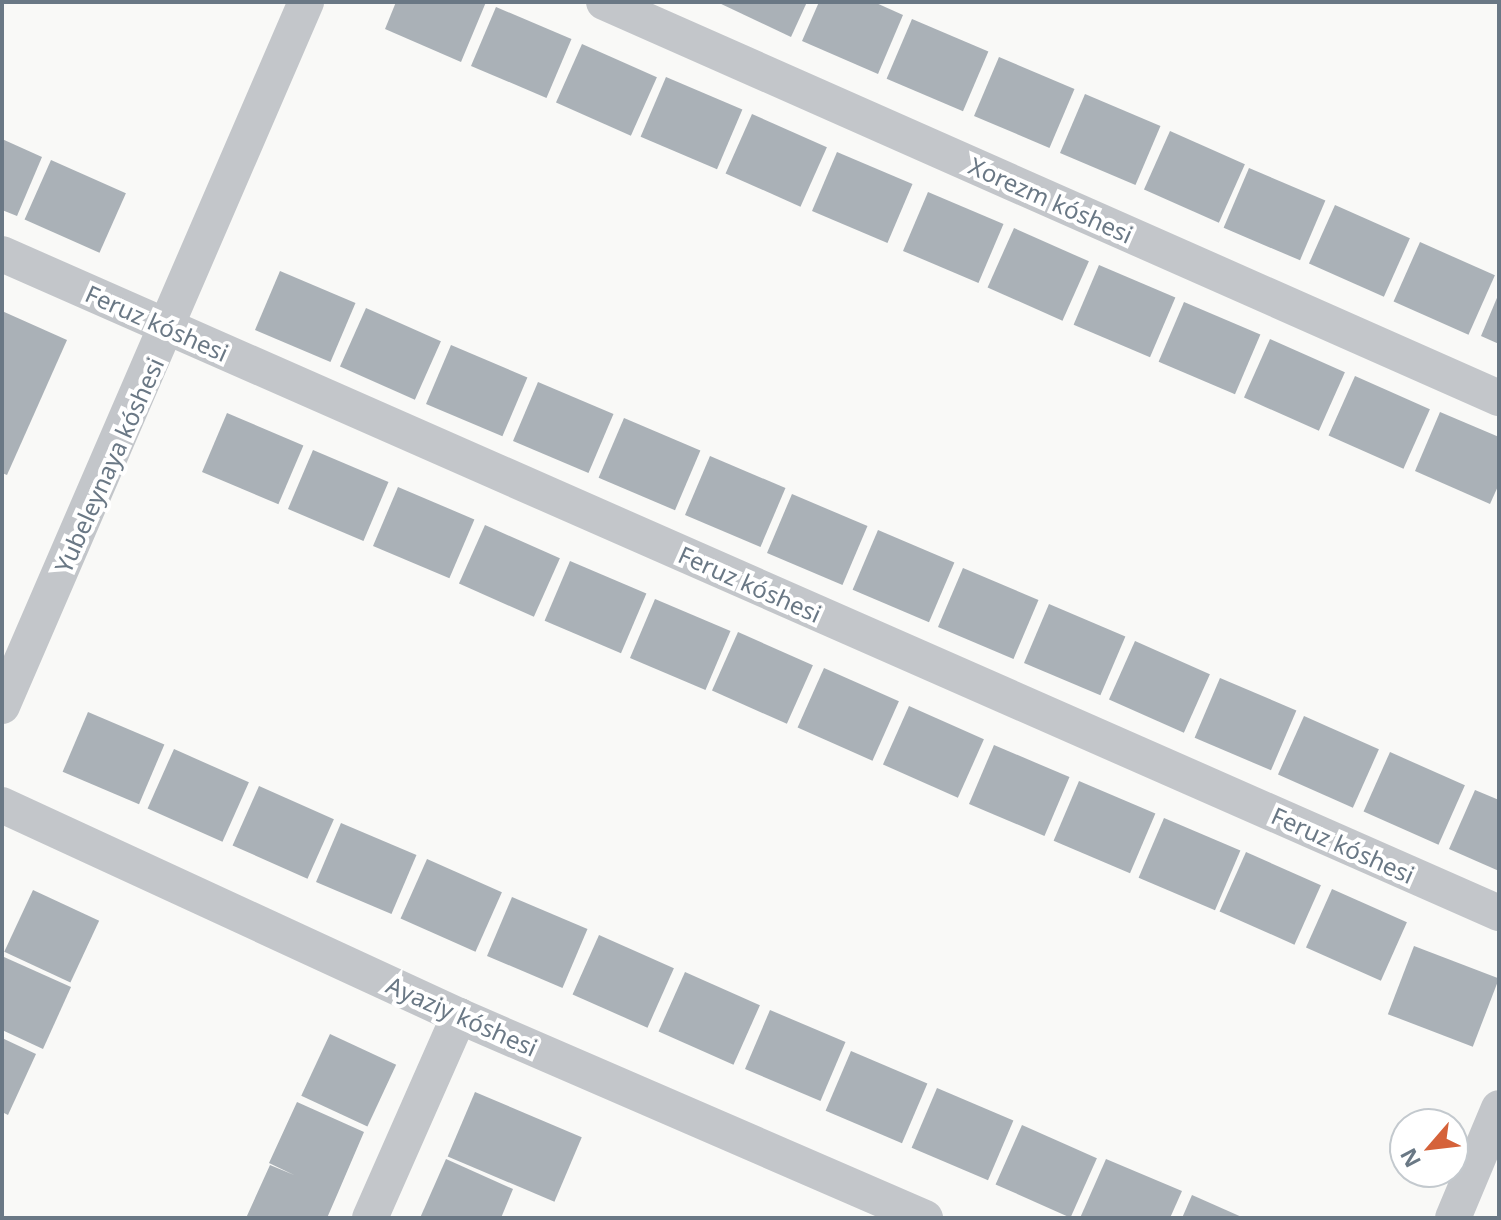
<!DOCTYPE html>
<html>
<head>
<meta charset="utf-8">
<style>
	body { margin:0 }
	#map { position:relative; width:1501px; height:1220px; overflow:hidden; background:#f9f9f7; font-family:"Noto Sans",sans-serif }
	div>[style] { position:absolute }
	.building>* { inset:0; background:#aab1b7; transform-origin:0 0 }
	.street>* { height:36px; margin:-18px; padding:0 18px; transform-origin:18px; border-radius:18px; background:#c3c6ca }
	span { translate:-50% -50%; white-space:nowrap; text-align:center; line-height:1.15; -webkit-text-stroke:8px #fff; paint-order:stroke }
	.street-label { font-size:24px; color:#6a7885 }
	.frame { position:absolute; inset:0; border:4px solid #6a7885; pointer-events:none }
	.north { position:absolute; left:1389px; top:1108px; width:80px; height:80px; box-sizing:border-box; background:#fff; border:2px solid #c3c9ce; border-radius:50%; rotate:242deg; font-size:22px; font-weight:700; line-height:32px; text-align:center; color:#6a7885 }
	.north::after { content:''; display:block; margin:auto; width:28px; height:36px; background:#d5623a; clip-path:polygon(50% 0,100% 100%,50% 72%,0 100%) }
</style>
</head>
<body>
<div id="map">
	<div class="building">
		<div style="clip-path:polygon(396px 2px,486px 2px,461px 62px,385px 29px)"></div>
		<div style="clip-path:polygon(717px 2px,807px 2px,791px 37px)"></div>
		<div style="clip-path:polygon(819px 2px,874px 2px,903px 15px,878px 74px,802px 41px)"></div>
		<div style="left:496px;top:7px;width:82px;height:64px;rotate:23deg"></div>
		<div style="left:912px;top:19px;width:83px;height:65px;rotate:23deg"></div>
		<div style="left:582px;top:44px;width:82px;height:64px;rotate:24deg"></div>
		<div style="left:999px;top:57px;width:82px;height:64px;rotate:23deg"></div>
		<div style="left:666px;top:77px;width:83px;height:65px;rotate:23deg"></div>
		<div style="left:1085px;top:94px;width:82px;height:64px;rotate:23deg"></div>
		<div style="left:752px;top:114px;width:82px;height:65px;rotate:24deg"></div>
		<div style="left:1170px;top:131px;width:82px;height:64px;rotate:24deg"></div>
		<div style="clip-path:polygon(2px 139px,42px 157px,17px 216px,2px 210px)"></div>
		<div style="left:837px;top:152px;width:82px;height:64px;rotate:23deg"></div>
		<div style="left:51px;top:160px;width:82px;height:65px;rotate:24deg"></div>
		<div style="left:1249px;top:168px;width:83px;height:65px;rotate:23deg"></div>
		<div style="left:928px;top:192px;width:82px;height:64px;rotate:23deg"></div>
		<div style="left:1335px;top:205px;width:82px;height:64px;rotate:24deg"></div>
		<div style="left:1014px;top:228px;width:82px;height:65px;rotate:24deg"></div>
		<div style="left:1420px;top:242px;width:82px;height:65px;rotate:24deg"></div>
		<div style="left:1099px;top:265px;width:83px;height:65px;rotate:23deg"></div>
		<div style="left:280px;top:271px;width:82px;height:64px;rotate:23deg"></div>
		<div style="clip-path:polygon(1499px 293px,1499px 344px,1481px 336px)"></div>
		<div style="left:1184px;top:302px;width:83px;height:65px;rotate:23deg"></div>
		<div style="left:366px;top:308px;width:82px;height:64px;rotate:24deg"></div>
		<div style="clip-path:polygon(2px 311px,67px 340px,7px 475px,2px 473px)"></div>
		<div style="left:1270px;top:339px;width:82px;height:64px;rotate:24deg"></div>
		<div style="left:451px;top:345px;width:83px;height:64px;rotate:23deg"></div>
		<div style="left:1355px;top:376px;width:82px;height:65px;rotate:24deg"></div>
		<div style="left:538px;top:382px;width:82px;height:64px;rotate:23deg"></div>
		<div style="clip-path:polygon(1440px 412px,1499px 437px,1499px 484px,1490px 504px,1415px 471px)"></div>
		<div style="left:227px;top:413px;width:83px;height:64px;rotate:23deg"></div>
		<div style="left:624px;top:418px;width:83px;height:65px;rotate:23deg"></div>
		<div style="left:313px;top:450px;width:82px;height:64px;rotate:23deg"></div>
		<div style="left:710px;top:456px;width:82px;height:64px;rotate:23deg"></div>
		<div style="left:398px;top:487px;width:83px;height:64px;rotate:23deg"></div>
		<div style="left:792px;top:494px;width:82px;height:64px;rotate:23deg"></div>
		<div style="left:485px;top:525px;width:82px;height:64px;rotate:24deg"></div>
		<div style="left:878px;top:530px;width:83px;height:65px;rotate:23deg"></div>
		<div style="left:570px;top:561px;width:83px;height:65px;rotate:23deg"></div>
		<div style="left:963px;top:568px;width:82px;height:64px;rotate:23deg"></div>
		<div style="left:655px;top:599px;width:82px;height:64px;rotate:23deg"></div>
		<div style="left:1049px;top:604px;width:83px;height:64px;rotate:23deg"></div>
		<div style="left:738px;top:632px;width:82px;height:64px;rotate:24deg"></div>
		<div style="left:1135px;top:641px;width:82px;height:64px;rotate:24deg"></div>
		<div style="left:824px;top:668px;width:82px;height:65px;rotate:24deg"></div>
		<div style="left:1220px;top:678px;width:83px;height:65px;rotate:23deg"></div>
		<div style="left:909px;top:706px;width:82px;height:64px;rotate:24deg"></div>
		<div style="left:88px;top:712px;width:83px;height:65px;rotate:23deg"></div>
		<div style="left:1304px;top:716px;width:82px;height:64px;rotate:24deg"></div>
		<div style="left:994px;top:745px;width:82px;height:64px;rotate:23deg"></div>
		<div style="left:174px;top:749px;width:82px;height:65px;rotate:24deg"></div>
		<div style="left:1390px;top:752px;width:82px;height:65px;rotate:24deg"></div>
		<div style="left:1079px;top:781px;width:83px;height:65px;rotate:23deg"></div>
		<div style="left:259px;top:786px;width:82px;height:65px;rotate:24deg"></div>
		<div style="clip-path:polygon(1475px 790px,1499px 800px,1499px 871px,1449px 849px)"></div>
		<div style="left:1164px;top:818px;width:83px;height:65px;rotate:23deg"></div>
		<div style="left:341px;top:823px;width:82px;height:64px;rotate:23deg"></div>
		<div style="left:1246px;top:852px;width:82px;height:65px;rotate:24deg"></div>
		<div style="left:427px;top:859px;width:82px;height:65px;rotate:24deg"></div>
		<div style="left:1332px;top:889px;width:82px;height:64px;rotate:24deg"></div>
		<div style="left:33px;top:890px;width:73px;height:68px;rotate:25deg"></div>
		<div style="left:512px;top:897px;width:82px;height:64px;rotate:23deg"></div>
		<div style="left:599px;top:935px;width:82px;height:65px;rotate:24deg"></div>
		<div style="left:1414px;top:946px;width:91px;height:73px;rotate:21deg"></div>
		<div style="clip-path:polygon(4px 957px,71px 987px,43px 1049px,2px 1030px)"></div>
		<div style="left:685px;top:972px;width:82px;height:65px;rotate:24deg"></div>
		<div style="left:770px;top:1010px;width:82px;height:64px;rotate:23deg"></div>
		<div style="left:330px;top:1034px;width:73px;height:68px;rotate:25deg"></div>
		<div style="clip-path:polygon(2px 1038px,36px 1054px,8px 1115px,2px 1112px)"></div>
		<div style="left:851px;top:1051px;width:83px;height:65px;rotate:23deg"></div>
		<div style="left:937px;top:1088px;width:83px;height:65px;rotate:23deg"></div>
		<div style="left:475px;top:1092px;width:116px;height:70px;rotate:23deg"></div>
		<div style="clip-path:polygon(297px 1102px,364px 1132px,337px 1195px,327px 1218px,246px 1218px,270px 1165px,294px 1175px,269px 1163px)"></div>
		<div style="left:1022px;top:1125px;width:82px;height:65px;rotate:24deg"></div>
		<div style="clip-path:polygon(446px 1159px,513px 1189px,501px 1218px,420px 1218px)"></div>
		<div style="clip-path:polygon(1106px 1159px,1182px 1191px,1170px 1218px,1080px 1218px)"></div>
		<div style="clip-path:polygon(1192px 1195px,1244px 1218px,1182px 1218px)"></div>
	</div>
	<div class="street">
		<div style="left:604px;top:2px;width:979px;rotate:23.87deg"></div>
		<div style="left:2px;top:254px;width:1636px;rotate:23.76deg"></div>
		<div style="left:2px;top:706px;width:767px;rotate:-66.64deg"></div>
		<div style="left:2px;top:805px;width:503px;rotate:24.78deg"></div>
		<div style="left:459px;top:1016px;width:508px;rotate:23.44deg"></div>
		<div style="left:370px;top:1218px;width:221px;rotate:-66.2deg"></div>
		<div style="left:1453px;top:1218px;width:119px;rotate:-67.3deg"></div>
	</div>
	<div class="street-label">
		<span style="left:1051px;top:200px;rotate:24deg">Xorezm kóshesi</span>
		<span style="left:157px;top:323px;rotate:24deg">Feruz kóshesi</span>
		<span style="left:109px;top:465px;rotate:-66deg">Yubeleynaya kóshesi</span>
		<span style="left:750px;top:584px;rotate:24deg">Feruz kóshesi</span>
		<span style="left:1343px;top:845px;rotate:24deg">Feruz kóshesi</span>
		<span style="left:462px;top:1016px;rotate:24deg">Ayaziy kóshesi</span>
	</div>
	<div class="frame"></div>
	<div class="north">N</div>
</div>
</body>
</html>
